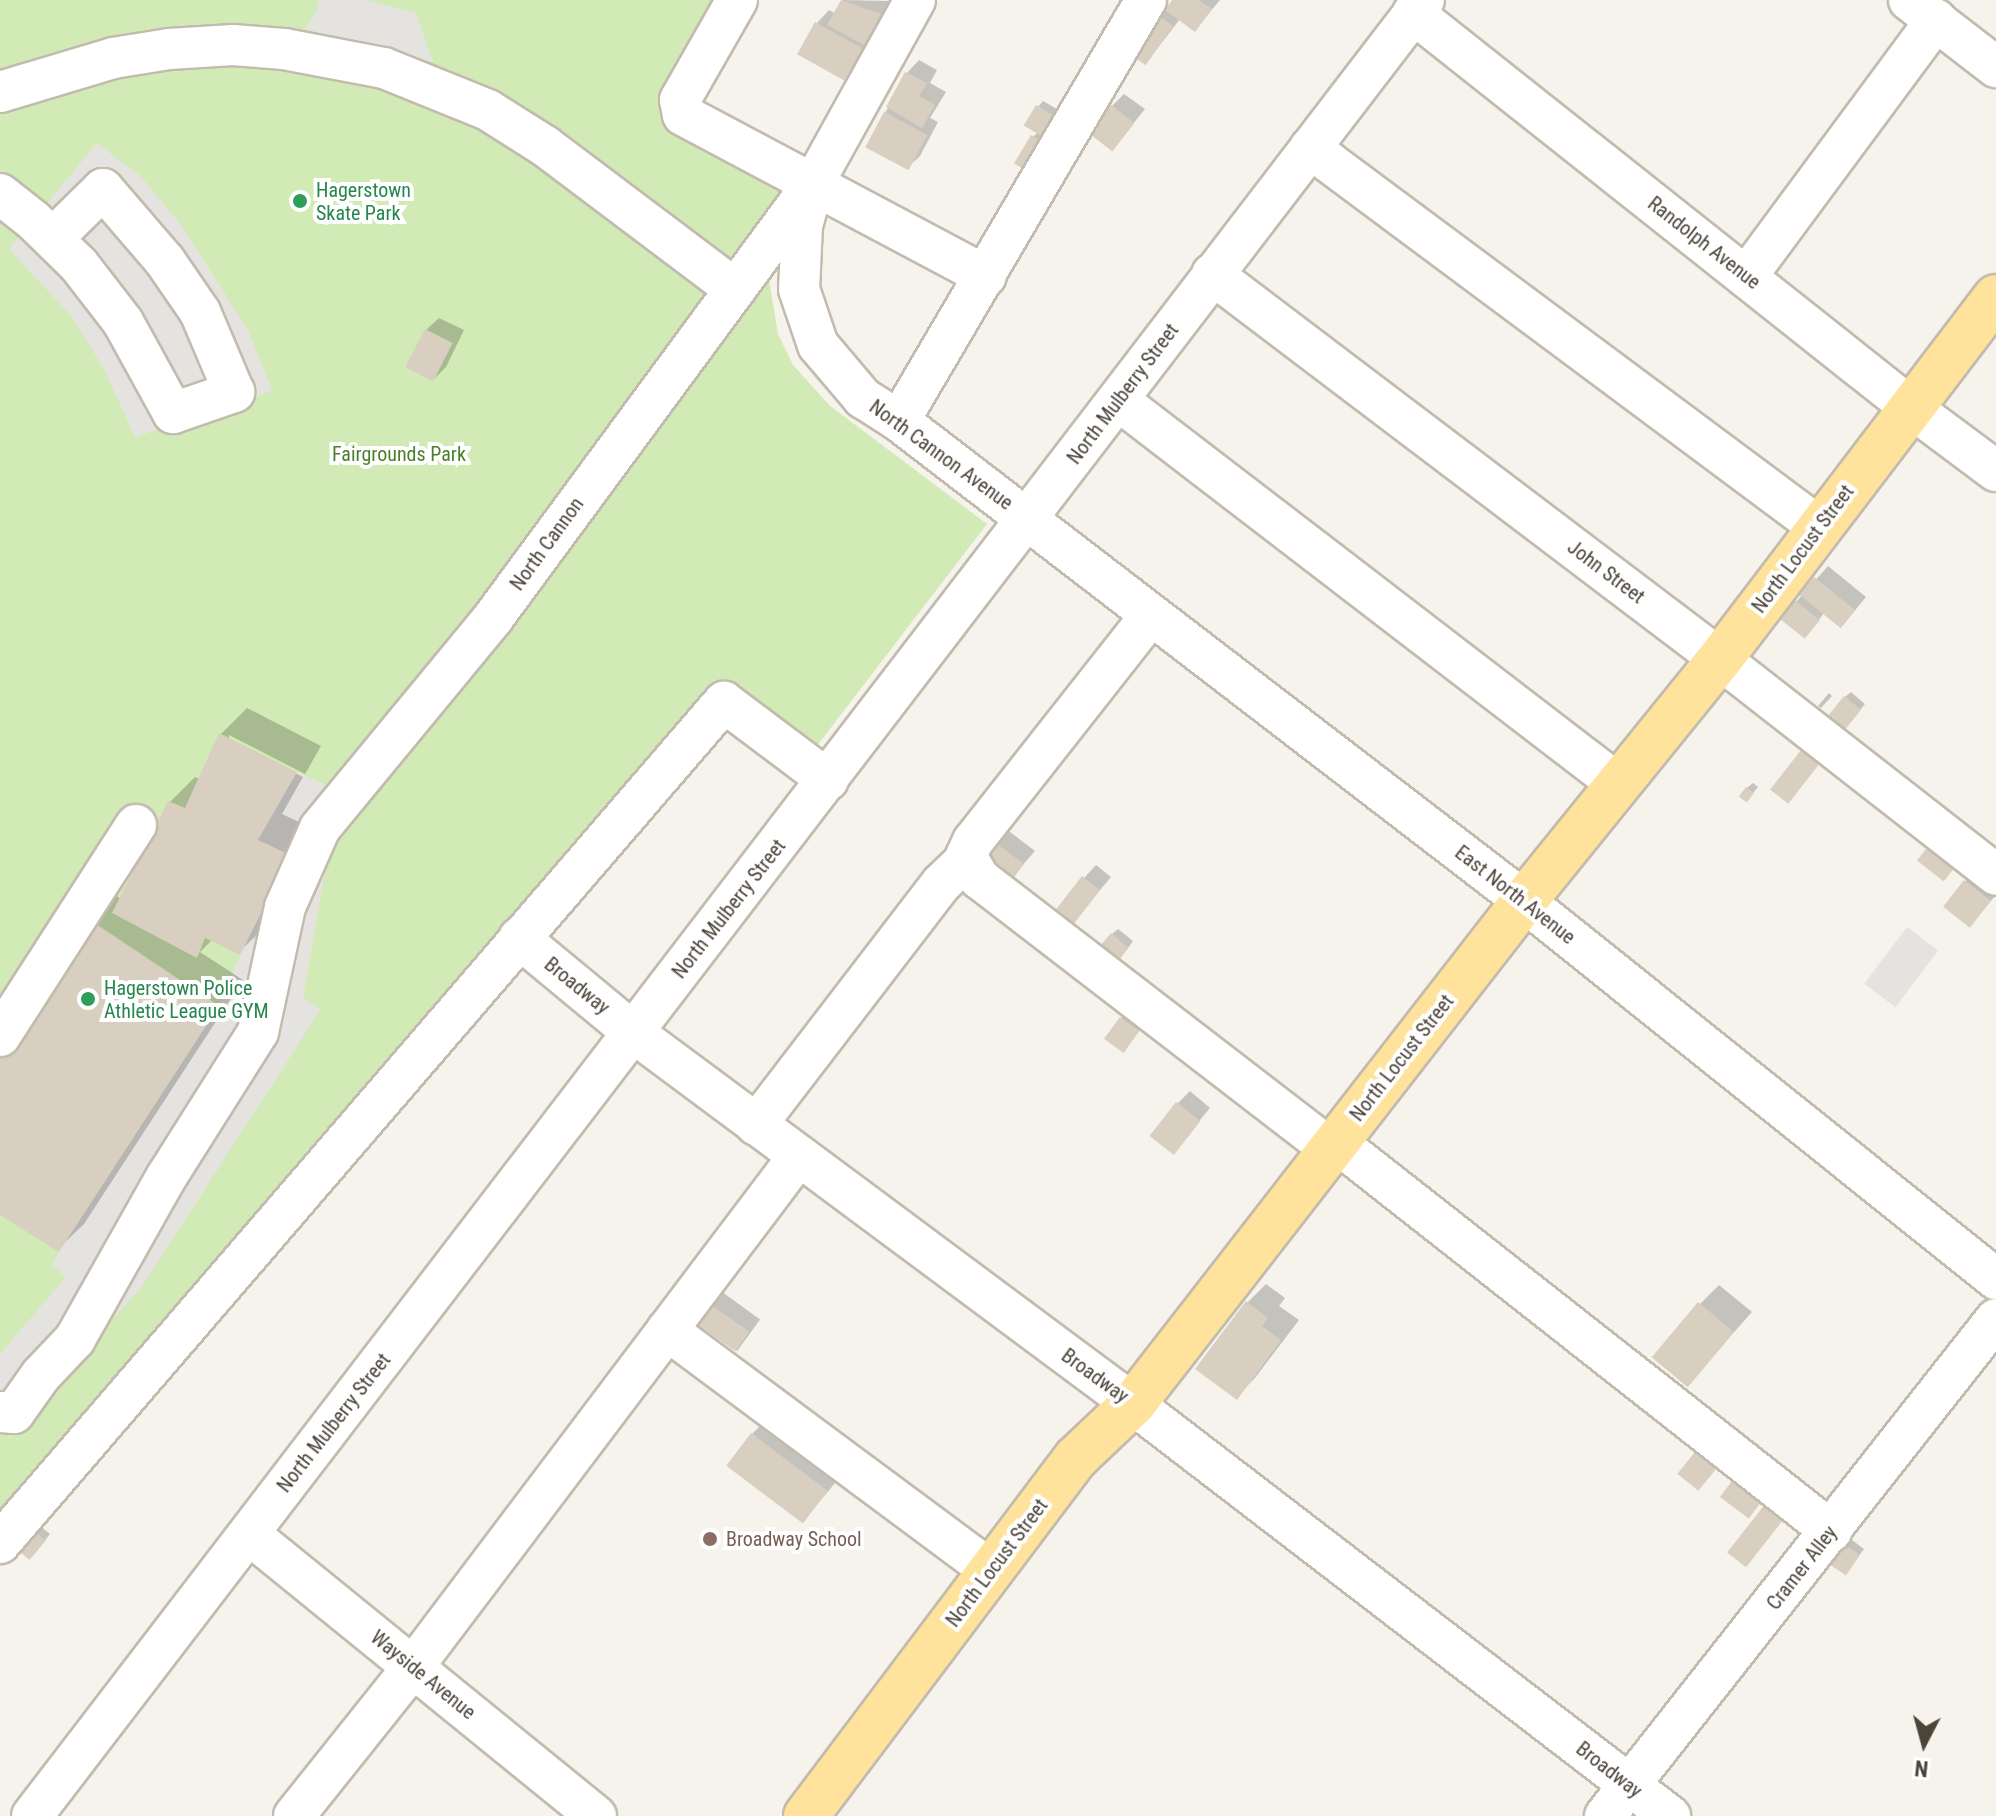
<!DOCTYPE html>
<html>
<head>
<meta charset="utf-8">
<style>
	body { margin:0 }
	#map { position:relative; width:1996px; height:1816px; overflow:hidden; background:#f6f3ec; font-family:"Roboto Condensed",sans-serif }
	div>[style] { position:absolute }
	.green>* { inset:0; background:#d2eab5 }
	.parking>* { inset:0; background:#e5e3e0; transform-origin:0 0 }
	.shadow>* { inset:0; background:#0003; transform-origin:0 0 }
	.building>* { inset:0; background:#d8cfc1; transform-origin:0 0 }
	.roads { filter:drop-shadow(2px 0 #c2bbae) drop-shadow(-2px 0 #c2bbae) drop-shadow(0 2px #c2bbae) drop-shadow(0 -2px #c2bbae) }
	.minor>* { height:40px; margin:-20px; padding:0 20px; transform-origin:20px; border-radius:20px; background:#fff }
	.major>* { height:44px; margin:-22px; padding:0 22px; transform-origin:22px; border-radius:22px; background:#ffe39c }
	.dots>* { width:22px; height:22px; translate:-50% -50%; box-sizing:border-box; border:4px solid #fff; border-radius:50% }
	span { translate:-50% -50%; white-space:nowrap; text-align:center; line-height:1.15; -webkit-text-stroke:8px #fff; paint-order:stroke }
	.leisure-label { font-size:20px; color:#27864d }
	.left { translate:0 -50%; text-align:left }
	.street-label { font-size:20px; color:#4b4439 }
	.park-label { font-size:20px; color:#4a7f2a }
	.education-label { font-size:20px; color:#785e54 }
	.north { position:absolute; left:1884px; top:1704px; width:80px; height:80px; -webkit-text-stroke:6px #fff; paint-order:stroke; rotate:186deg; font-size:22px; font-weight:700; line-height:32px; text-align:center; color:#4b4439 }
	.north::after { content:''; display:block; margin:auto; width:28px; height:36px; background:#4b4439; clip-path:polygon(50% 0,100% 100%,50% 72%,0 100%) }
</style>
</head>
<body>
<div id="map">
	<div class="green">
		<div style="clip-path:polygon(0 0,722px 0,660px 107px,787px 179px,767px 267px,778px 334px,793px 365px,829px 405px,987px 524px,813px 751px,728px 684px,0 1522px)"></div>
	</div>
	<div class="parking">
		<div style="clip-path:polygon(318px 0,366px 0,416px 13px,433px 62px,305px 29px,318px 9px)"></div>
		<div style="clip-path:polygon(97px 143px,141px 177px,182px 226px,248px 330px,272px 391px,135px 437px,104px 369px,72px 317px,9px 249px)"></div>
		<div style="clip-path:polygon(297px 772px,356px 798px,331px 838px,303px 998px,321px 1009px,141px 1288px,19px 1422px,0 1436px,0 1354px,66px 1277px,52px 1265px,59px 1252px,219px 1006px,240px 955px,258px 840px)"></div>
		<div style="left:1907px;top:927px;width:39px;height:71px;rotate:37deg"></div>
	</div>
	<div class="shadow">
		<div style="clip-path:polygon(843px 0,892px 1px,855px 66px,843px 78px,799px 53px,817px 23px,829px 10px,836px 14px)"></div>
		<div style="clip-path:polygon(1175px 0,1220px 0,1195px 30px,1180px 19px,1146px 63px,1157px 16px)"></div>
		<div style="clip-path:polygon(919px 60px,937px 70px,930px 83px,946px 92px,930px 118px,938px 122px,920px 156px,907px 168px,867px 146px,907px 73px)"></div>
		<div style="clip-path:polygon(1124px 94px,1145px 109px,1123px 136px,1112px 106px)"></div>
		<div style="clip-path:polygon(1043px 101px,1067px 115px,1040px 167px,1033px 137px,1038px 132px,1038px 107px)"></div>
		<div style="clip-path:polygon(439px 318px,464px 330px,446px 367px,434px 379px,426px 330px)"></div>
		<div style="clip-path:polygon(1828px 566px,1866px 597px,1852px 614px,1824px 613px,1811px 630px,1796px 602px)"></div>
		<div style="clip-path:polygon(1851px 692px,1865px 704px,1850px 722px,1845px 697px)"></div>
		<div style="clip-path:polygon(1829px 693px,1832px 696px,1821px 708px,1818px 706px)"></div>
		<div style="clip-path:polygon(247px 708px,321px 746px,305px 774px,229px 735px,229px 740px,303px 777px,282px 814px,314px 829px,265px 927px,239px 952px,213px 939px,200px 952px,243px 980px,84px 1224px,58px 1249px,0 1213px,0 1064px,91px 921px,117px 896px,121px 899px,170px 802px,195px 777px,200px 779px,221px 734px)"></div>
		<div style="clip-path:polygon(1753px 783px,1758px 787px,1751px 795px,1747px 788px)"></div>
		<div style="clip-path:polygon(1002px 826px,1035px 851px,1008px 882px,990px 838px)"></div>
		<div style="clip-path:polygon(1096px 865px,1111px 877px,1073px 922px,1084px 878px)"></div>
		<div style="clip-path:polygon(1978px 869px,1996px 883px,1996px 895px,1970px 925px,1965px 882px)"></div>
		<div style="clip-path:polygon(1118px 929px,1133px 941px,1119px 960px,1112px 934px)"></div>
		<div style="clip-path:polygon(1127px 1013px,1143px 1025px,1129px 1044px,1121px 1018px)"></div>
		<div style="clip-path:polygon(1190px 1091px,1210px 1108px,1173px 1152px,1177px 1104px)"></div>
		<div style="clip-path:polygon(1266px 1284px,1285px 1298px,1279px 1306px,1299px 1320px,1255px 1378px,1236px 1397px,1247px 1303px)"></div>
		<div style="clip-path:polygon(1719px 1285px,1752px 1312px,1688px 1384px,1700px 1304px)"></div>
		<div style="left:718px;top:1289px;width:52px;height:39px;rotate:36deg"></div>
		<div style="clip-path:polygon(771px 1415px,846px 1470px,804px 1520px,752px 1434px)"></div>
		<div style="clip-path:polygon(1702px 1448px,1720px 1462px,1705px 1482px,1696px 1454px)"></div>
		<div style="clip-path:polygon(35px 1522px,50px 1534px,36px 1552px)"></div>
		<div style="clip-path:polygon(1848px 1537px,1864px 1549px,1850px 1567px,1829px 1562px)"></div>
	</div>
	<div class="building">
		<div style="clip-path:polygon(841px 0,881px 14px,864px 45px,827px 25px)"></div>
		<div style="clip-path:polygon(1172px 0,1199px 0,1212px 9px,1195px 32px,1165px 10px)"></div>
		<div style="left:1156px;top:14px;width:21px;height:48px;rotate:35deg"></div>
		<div style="left:815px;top:22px;width:54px;height:37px;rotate:29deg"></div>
		<div style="clip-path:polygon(905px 72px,927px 83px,919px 96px,935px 105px,922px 128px,886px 107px)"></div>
		<div style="left:1110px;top:104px;width:31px;height:36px;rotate:38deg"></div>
		<div style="left:1036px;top:105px;width:31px;height:24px;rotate:31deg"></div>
		<div style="left:884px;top:112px;width:49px;height:40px;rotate:28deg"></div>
		<div style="left:1031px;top:135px;width:23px;height:33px;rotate:31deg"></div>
		<div style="left:425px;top:329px;width:31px;height:43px;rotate:27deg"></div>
		<div style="left:1814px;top:577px;width:53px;height:23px;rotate:39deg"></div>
		<div style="left:1795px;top:600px;width:32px;height:24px;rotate:39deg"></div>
		<div style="left:1844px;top:696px;width:22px;height:26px;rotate:39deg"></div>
		<div style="clip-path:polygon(219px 733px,297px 772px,258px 840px,290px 855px,240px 955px,205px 938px,197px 958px,112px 913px,168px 801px,185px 808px)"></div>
		<div style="left:1812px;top:736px;width:23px;height:68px;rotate:38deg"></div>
		<div style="left:1746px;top:787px;width:10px;height:12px;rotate:37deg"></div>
		<div style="left:988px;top:837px;width:45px;height:25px;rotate:37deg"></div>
		<div style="left:1933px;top:840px;width:34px;height:26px;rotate:38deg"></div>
		<div style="left:1082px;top:876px;width:23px;height:44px;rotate:38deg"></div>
		<div style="left:1964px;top:880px;width:34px;height:34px;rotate:38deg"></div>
		<div style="clip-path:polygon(90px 920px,219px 1006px,59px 1252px,0 1215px,0 1058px)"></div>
		<div style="left:1111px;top:933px;width:23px;height:26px;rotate:40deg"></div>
		<div style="left:1120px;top:1017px;width:24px;height:27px;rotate:36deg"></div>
		<div style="left:1176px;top:1102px;width:31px;height:43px;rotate:38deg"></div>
		<div style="left:704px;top:1300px;width:55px;height:24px;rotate:35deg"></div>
		<div style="clip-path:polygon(1246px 1301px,1268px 1318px,1262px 1326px,1281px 1340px,1237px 1400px,1195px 1369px)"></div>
		<div style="left:1698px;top:1302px;width:47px;height:72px;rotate:40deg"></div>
		<div style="left:751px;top:1433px;width:96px;height:41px;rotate:37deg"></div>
		<div style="left:1695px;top:1452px;width:27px;height:28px;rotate:39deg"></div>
		<div style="left:1738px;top:1473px;width:36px;height:30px;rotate:37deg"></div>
		<div style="left:1769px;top:1499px;width:24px;height:68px;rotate:38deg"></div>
		<div style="left:28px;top:1526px;width:23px;height:25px;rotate:40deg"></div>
		<div style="left:1841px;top:1542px;width:23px;height:25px;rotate:34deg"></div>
	</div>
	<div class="roads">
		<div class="minor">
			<div style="left:737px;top:0;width:115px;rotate:119.7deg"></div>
			<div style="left:680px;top:100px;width:15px;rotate:79deg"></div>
			<div style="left:683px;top:115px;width:343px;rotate:28deg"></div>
			<div style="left:915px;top:0;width:208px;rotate:119deg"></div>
			<div style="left:814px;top:182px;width:46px;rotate:105.3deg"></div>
			<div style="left:802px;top:226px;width:63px;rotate:92.7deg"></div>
			<div style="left:799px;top:289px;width:59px;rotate:71.3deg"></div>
			<div style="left:818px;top:345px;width:70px;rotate:49.7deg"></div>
			<div style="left:863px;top:398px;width:43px;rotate:32.6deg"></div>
			<div style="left:899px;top:421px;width:788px;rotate:37.52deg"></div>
			<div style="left:1524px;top:901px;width:605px;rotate:38.69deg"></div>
			<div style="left:1909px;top:0;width:110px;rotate:37.6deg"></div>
			<div style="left:1413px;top:13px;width:634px;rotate:38.41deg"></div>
			<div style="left:1910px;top:407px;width:107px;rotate:36.7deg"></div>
			<div style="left:0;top:92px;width:118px;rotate:-16.7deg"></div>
			<div style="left:113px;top:58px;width:57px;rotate:-9.1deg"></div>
			<div style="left:169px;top:49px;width:64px;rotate:-3.6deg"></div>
			<div style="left:233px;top:45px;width:51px;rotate:4.5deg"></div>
			<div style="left:284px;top:49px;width:102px;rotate:10.8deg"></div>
			<div style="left:384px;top:68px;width:112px;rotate:22deg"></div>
			<div style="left:488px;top:110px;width:67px;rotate:32.3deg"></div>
			<div style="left:545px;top:146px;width:238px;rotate:37deg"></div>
			<div style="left:1310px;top:148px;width:635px;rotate:36.67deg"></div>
			<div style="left:0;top:194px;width:42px;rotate:38.2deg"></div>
			<div style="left:33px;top:220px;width:64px;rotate:44.4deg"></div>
			<div style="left:79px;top:265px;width:72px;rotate:52.3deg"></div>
			<div style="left:123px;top:322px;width:104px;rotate:61.2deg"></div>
			<div style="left:173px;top:413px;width:65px;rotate:-19deg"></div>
			<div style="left:234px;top:392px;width:87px;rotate:-113deg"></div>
			<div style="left:200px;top:312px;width:62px;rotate:-124.5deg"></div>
			<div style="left:165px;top:261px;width:95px;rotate:-130.7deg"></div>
			<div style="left:103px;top:189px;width:70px;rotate:135.6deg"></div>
			<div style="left:1212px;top:274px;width:637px;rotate:37.16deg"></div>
			<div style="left:1720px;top:659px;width:350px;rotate:38deg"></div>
			<div style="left:1746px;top:277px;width:320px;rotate:-53.5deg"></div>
			<div style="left:1118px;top:400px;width:630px;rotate:37.52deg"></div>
			<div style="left:899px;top:421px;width:488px;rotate:-59.6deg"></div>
			<div style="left:1151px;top:615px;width:288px;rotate:128.2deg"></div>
			<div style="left:973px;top:841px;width:17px;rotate:115deg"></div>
			<div style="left:966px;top:856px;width:27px;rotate:59deg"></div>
			<div style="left:980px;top:879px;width:442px;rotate:37.6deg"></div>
			<div style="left:519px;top:938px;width:149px;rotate:39.6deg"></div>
			<div style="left:634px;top:1033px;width:622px;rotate:36.63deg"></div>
			<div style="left:1133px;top:1404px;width:677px;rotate:37.5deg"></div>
			<div style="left:0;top:1036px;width:251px;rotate:-57.2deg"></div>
			<div style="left:756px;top:1125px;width:305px;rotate:-52.5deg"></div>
			<div style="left:942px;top:883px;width:35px;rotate:-44deg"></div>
			<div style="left:1336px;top:1142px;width:630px;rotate:38.16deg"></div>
			<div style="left:667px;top:1330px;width:404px;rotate:36.6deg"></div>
			<div style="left:0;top:1412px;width:14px;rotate:4deg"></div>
			<div style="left:14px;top:1413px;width:47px;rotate:-54.6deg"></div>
			<div style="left:41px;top:1375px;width:50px;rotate:-46.6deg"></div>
			<div style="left:75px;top:1339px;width:187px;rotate:-60.6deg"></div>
			<div style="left:167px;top:1176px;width:170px;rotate:-57.7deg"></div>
			<div style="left:258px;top:1032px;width:128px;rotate:-77.8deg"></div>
			<div style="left:285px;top:907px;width:86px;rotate:-66.1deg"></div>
			<div style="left:320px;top:828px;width:272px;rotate:-50.5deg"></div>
			<div style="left:493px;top:618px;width:529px;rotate:-53.61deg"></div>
			<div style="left:249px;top:1534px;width:447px;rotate:39.1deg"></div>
			<div style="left:0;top:1543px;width:1110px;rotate:-49.28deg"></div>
			<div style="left:724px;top:702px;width:130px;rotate:36.9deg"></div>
			<div style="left:32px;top:1816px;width:2288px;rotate:-52.53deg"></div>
			<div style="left:294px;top:1816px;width:191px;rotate:-51.4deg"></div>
			<div style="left:413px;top:1667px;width:639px;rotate:-52.95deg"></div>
			<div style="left:1605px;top:1816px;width:632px;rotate:-51.81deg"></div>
		</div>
		<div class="major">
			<div style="left:806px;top:1816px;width:448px;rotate:-53deg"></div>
			<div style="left:1076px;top:1458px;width:79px;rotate:-43.5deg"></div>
			<div style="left:1133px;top:1404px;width:637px;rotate:-52.14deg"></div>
			<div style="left:1524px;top:901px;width:311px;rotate:-51deg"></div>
			<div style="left:1720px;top:659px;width:455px;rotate:-52.7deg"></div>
		</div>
	</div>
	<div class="dots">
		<div style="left:300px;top:201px;background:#2e9e5b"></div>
		<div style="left:88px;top:999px;background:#2e9e5b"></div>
		<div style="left:710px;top:1539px;background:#8d6e63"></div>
	</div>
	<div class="leisure-label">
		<span class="left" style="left:316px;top:202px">Hagerstown<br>Skate Park</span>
		<span class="left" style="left:104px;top:1000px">Hagerstown Police<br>Athletic League GYM</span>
	</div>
	<div class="street-label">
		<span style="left:1704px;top:243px;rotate:38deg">Randolph Avenue</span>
		<span style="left:1123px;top:394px;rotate:-53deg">North Mulberry Street</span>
		<span style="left:941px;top:455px;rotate:36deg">North Cannon Avenue</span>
		<span style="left:547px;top:544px;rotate:-54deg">North Cannon</span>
		<span style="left:1803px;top:549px;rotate:-53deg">North Locust Street</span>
		<span style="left:1606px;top:572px;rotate:37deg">John Street</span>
		<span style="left:1515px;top:895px;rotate:38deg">East North Avenue</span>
		<span style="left:729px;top:909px;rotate:-52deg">North Mulberry Street</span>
		<span style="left:577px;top:986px;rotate:39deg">Broadway</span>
		<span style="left:1402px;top:1058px;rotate:-52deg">North Locust Street</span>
		<span style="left:1095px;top:1376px;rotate:36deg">Broadway</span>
		<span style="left:334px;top:1423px;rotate:-52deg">North Mulberry Street</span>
		<span style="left:997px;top:1563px;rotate:-53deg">North Locust Street</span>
		<span style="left:1802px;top:1568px;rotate:-52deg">Cramer Alley</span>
		<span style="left:423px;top:1675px;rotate:39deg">Wayside Avenue</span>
		<span style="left:1609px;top:1770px;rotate:38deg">Broadway</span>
	</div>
	<div class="park-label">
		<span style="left:399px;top:454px">Fairgrounds Park</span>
	</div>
	<div class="education-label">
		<span class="left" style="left:726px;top:1539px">Broadway School</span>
	</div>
	<div class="north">N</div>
</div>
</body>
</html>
